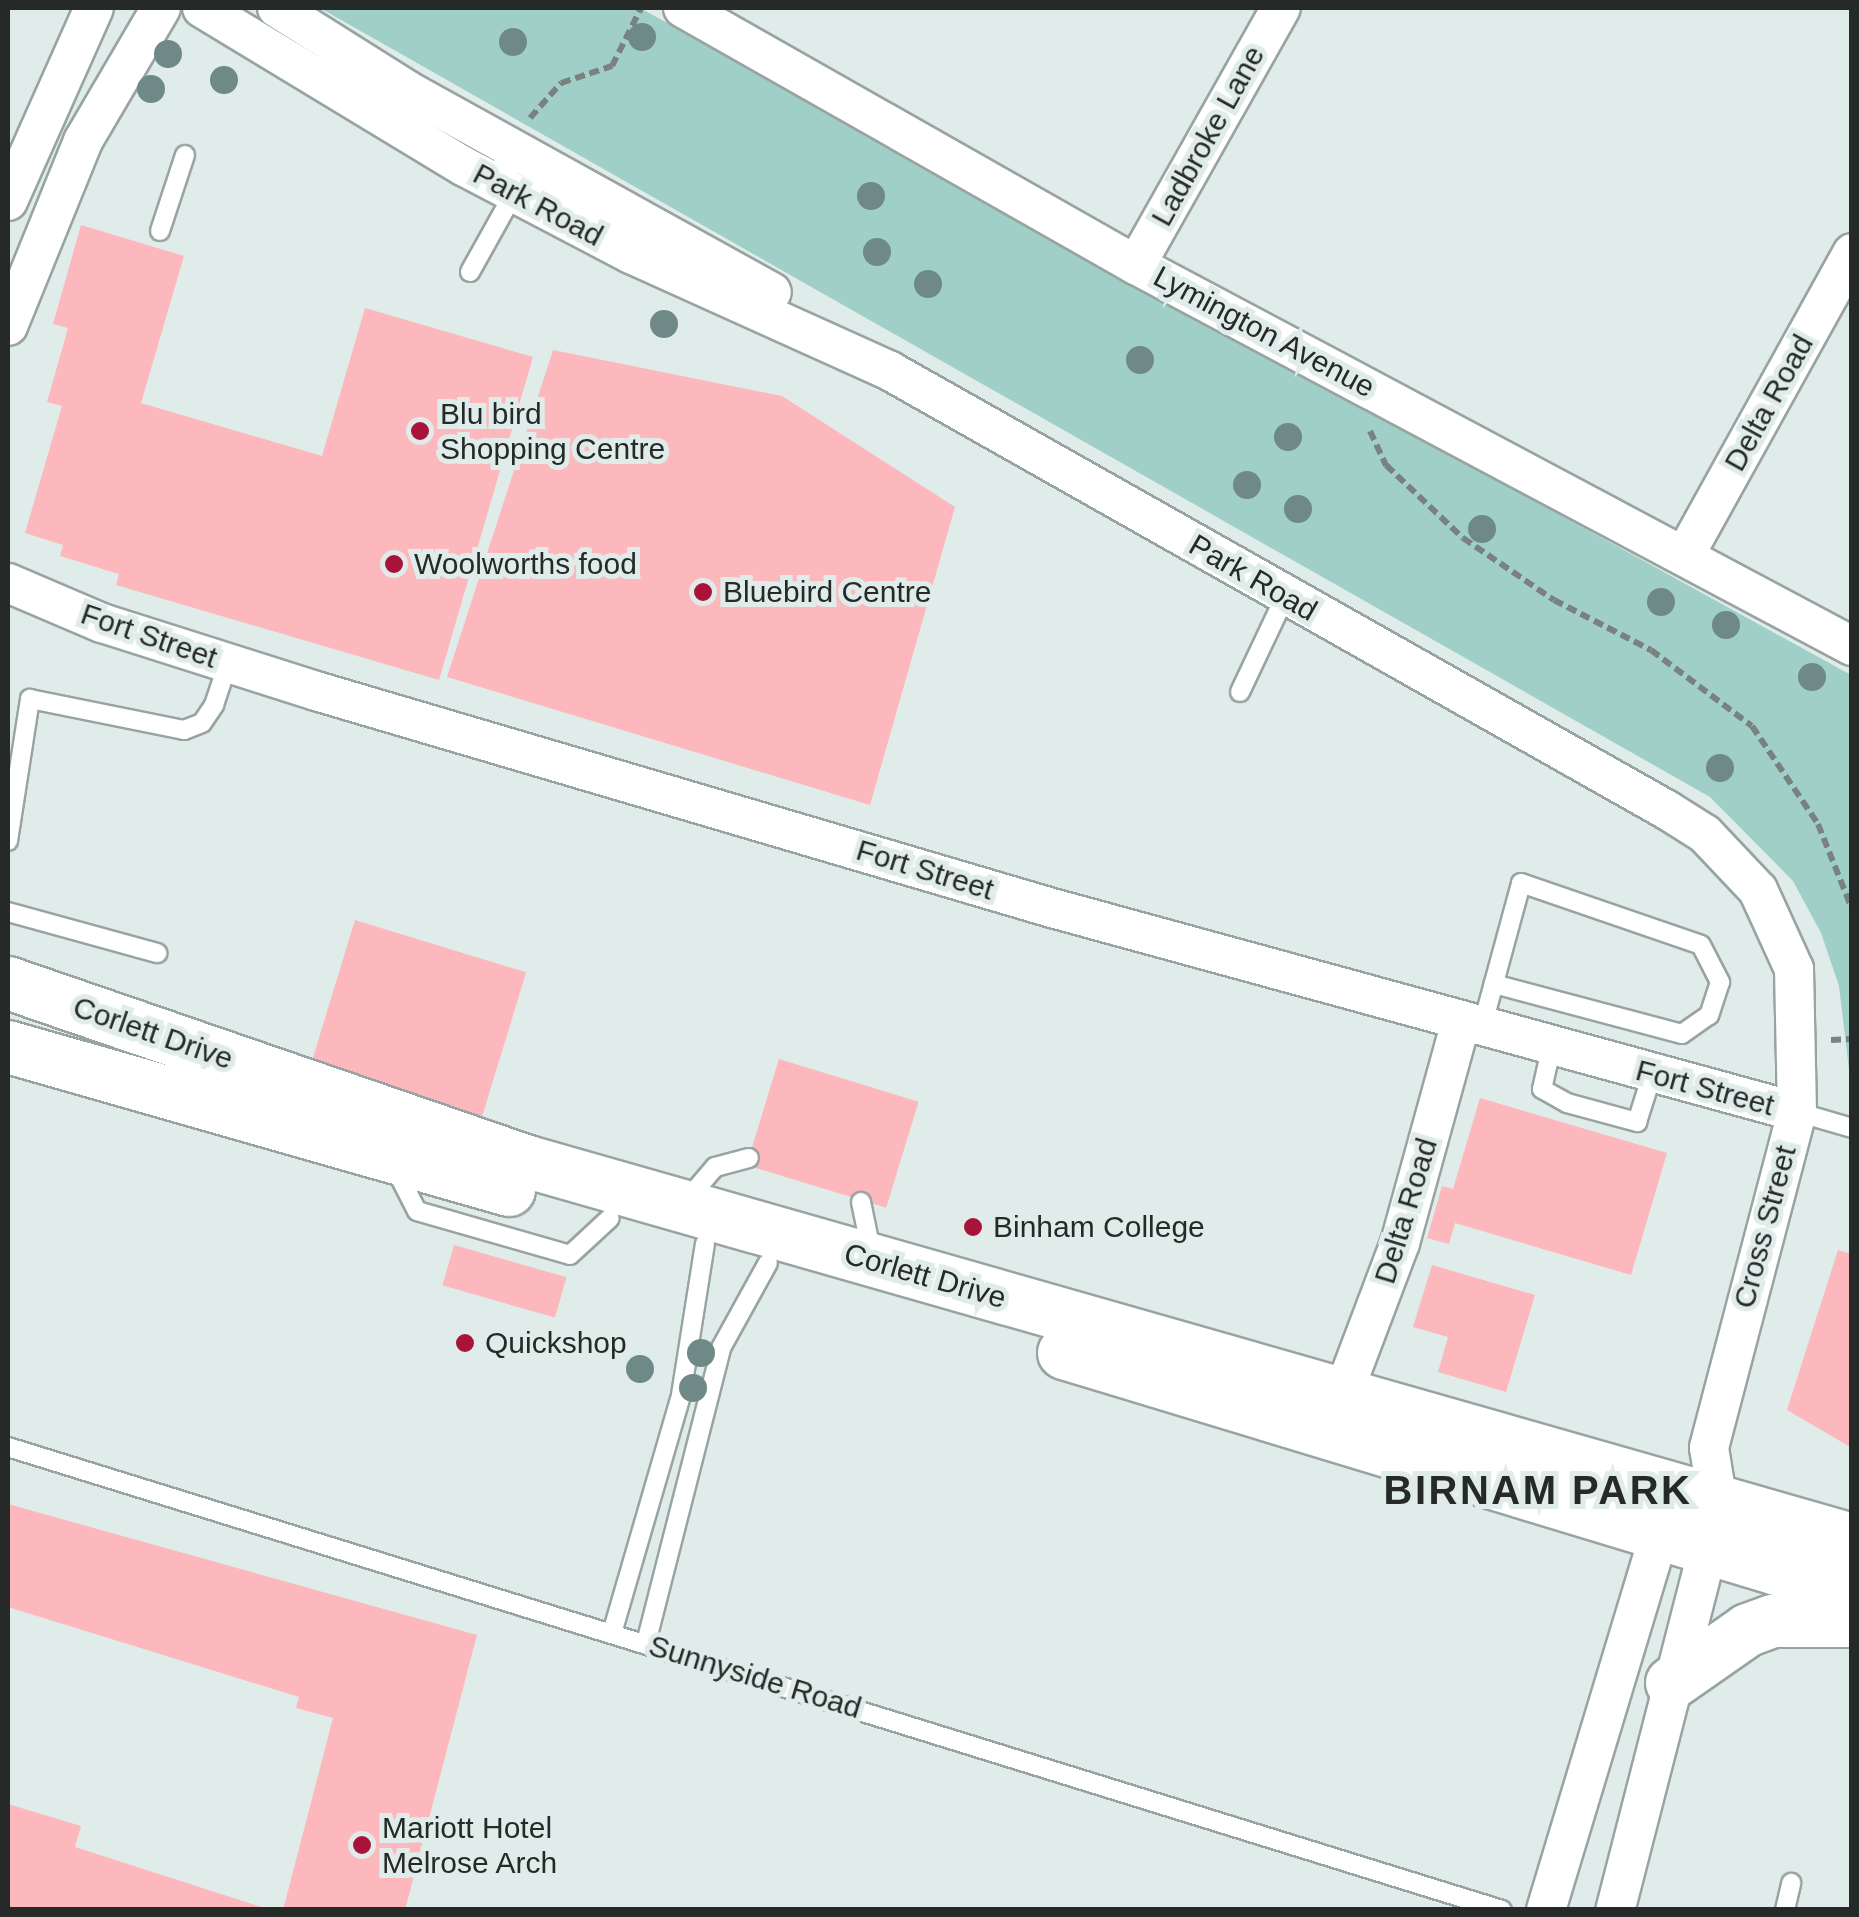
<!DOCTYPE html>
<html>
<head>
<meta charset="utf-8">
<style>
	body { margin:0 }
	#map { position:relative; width:1859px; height:1917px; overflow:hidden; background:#e0ecea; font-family:Arial,sans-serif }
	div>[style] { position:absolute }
	.green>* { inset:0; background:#a0cfc8 }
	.building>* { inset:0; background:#fcb8bc; transform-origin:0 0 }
	.path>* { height:6px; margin-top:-3px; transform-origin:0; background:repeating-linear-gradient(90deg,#7a8280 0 10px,transparent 0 15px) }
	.roads { filter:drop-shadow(2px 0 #98a4a2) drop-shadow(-2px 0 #98a4a2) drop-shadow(0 2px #98a4a2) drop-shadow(0 -2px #98a4a2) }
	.lane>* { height:18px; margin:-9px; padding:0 9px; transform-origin:9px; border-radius:9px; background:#fff }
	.street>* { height:38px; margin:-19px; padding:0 19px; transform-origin:19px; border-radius:19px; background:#fff }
	.secondary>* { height:52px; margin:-26px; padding:0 26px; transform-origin:26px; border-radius:26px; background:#fff }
	.trees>* { width:28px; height:28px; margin:-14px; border-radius:50%; background:#6f8986 }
	.dots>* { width:28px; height:28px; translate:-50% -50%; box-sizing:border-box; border:5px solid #e0ecea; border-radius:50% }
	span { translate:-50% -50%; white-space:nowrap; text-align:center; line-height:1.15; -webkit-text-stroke:10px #e0ecea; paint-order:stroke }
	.street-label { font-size:30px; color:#252a29 }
	.poi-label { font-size:30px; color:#252a29 }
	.left { translate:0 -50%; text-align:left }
	.district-label { font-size:40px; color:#252a29; font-weight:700; letter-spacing:2.5px }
	.frame { position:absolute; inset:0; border:10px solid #252a29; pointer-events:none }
</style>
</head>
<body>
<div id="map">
	<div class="green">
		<div style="clip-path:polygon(320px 8px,640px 8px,1851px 675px,1851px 1086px,1839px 986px,1821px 933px,1793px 881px,1710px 797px)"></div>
	</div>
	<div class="building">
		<div style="clip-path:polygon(81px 225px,184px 256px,141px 403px,322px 456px,365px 308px,533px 357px,439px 680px,116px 585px,119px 574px,60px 556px,63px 545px,25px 533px,62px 406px,47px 402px,68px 328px,53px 324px)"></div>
		<div style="clip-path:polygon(553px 350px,782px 396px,955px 507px,870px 805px,447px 677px)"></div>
		<div style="left:355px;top:920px;width:179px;height:165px;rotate:17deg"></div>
		<div style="left:779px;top:1059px;width:146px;height:111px;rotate:17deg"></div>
		<div style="clip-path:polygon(1480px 1098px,1667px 1153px,1631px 1275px,1455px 1223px,1449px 1244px,1427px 1238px,1442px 1186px,1453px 1189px)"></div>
		<div style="left:454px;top:1245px;width:117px;height:42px;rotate:16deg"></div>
		<div style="clip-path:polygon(1838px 1250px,1852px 1254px,1852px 1448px,1787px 1410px)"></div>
		<div style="clip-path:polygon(1432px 1265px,1535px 1295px,1506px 1392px,1438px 1372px,1448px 1337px,1413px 1327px)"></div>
		<div style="clip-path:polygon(8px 1504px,477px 1635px,405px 1910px,283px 1910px,333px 1718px,296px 1708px,299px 1697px,8px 1607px)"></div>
		<div style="clip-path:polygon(8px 1804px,81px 1826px,75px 1847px,271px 1910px,8px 1910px)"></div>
	</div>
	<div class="path">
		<div style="left:530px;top:118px;width:47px;rotate:-48.5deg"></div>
		<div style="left:561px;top:83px;width:54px;rotate:-18.4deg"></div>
		<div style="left:612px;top:66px;width:65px;rotate:-63.4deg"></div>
		<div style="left:1370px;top:431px;width:38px;rotate:65deg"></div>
		<div style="left:1386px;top:465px;width:106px;rotate:43.5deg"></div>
		<div style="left:1463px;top:538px;width:110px;rotate:34.3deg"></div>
		<div style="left:1554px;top:600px;width:109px;rotate:27.3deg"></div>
		<div style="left:1651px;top:650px;width:126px;rotate:37deg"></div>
		<div style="left:1752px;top:726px;width:118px;rotate:56deg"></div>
		<div style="left:1818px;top:824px;width:92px;rotate:68.2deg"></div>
		<div style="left:1831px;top:1040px;width:21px;rotate:-3deg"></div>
	</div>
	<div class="roads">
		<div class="lane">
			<div style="left:160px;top:231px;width:80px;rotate:-71.8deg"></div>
			<div style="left:470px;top:272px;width:90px;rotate:-60.9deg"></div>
			<div style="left:514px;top:193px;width:47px;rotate:-107.3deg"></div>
			<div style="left:1240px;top:692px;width:105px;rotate:-64.7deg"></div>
			<div style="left:8px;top:841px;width:144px;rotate:-81.2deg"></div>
			<div style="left:30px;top:699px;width:157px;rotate:11.4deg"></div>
			<div style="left:184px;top:730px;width:19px;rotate:-21deg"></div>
			<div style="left:202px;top:723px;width:22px;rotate:-56deg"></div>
			<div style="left:214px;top:705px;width:44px;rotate:-71.6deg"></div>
			<div style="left:8px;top:912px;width:155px;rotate:15.4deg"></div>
			<div style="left:1482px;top:1027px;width:149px;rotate:-74.8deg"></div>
			<div style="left:1521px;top:883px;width:190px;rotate:19deg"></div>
			<div style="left:1701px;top:945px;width:42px;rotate:62.8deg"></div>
			<div style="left:1720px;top:982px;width:35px;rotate:108deg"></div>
			<div style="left:1709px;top:1015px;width:33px;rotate:145deg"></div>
			<div style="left:1682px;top:1034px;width:195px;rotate:-165.1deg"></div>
			<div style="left:1552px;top:1045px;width:45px;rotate:102.8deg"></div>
			<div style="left:1542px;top:1089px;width:29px;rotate:29deg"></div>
			<div style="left:1567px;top:1103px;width:73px;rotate:15.2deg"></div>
			<div style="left:1637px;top:1122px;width:49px;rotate:-72.3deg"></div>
			<div style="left:1797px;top:1112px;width:57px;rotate:16.2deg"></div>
			<div style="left:395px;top:1168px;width:48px;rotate:62.9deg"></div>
			<div style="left:417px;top:1211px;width:159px;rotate:16deg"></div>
			<div style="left:570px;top:1255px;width:54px;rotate:-42.8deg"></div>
			<div style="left:685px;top:1202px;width:46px;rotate:-49.4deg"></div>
			<div style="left:715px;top:1167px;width:35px;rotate:-15deg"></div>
			<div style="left:861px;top:1202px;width:54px;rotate:78.3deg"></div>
			<div style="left:8px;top:1447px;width:1564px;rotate:17.22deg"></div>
			<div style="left:612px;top:1633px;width:248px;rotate:-73.8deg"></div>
			<div style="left:681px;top:1395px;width:153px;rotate:-81deg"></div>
			<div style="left:646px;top:1643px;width:304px;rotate:-75.7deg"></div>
			<div style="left:721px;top:1348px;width:97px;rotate:-61.1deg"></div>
			<div style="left:1785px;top:1910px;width:28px;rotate:-77deg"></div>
		</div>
		<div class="street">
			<div style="left:202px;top:8px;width:307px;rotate:31.2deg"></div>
			<div style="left:465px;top:167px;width:187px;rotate:27.7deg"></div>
			<div style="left:631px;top:254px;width:284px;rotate:24.3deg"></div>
			<div style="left:890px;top:371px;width:892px;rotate:29.47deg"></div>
			<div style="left:1667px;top:810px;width:45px;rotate:32.3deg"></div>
			<div style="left:1705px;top:834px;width:77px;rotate:46.6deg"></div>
			<div style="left:1758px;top:890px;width:87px;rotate:65.5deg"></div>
			<div style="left:1794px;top:969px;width:143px;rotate:88.8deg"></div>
			<div style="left:1797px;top:1112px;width:347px;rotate:104.7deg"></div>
			<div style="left:1709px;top:1448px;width:56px;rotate:80.7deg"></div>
			<div style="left:1718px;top:1503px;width:43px;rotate:102.1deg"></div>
			<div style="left:1709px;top:1545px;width:377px;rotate:104.4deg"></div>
			<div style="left:277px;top:8px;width:154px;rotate:32.2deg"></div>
			<div style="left:407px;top:90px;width:417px;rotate:29deg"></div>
			<div style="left:683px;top:8px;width:521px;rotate:29.57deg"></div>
			<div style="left:1136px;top:265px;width:811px;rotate:28.02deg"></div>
			<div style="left:8px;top:201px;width:211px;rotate:-66deg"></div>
			<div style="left:1136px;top:265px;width:295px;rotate:-60.6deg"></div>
			<div style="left:8px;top:326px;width:200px;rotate:-67.9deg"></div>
			<div style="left:83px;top:141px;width:154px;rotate:-59.6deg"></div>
			<div style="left:1686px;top:553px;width:343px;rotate:-61deg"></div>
			<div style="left:8px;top:583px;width:102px;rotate:23.1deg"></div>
			<div style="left:102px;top:623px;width:225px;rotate:17.6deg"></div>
			<div style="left:316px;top:691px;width:767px;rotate:16.43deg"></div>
			<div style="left:1052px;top:908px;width:772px;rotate:15.31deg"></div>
			<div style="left:1341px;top:1399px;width:167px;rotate:-69.3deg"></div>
			<div style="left:1400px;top:1243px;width:230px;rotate:-74.6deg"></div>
			<div style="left:1546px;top:1910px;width:418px;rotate:-73.2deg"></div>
		</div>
		<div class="secondary">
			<div style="left:8px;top:983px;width:550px;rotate:19deg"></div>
			<div style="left:528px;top:1162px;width:1377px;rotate:15.93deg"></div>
			<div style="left:8px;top:1047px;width:521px;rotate:15.93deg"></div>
			<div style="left:1064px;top:1353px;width:823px;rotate:16.87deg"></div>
			<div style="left:1672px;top:1683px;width:93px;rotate:-34.9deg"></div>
			<div style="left:1748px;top:1630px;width:27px;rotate:-20deg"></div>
			<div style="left:1773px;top:1621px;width:79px"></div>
		</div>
	</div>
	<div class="trees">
		<div style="left:642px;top:37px"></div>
		<div style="left:513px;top:42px"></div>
		<div style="left:168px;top:54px"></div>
		<div style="left:224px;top:80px"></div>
		<div style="left:151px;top:89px"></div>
		<div style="left:871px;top:196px"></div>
		<div style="left:877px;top:252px"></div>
		<div style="left:928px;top:284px"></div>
		<div style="left:664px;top:324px"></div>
		<div style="left:1140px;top:360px"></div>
		<div style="left:1288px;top:437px"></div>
		<div style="left:1247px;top:485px"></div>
		<div style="left:1298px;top:509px"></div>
		<div style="left:1482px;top:529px"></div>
		<div style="left:1661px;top:602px"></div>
		<div style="left:1726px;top:625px"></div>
		<div style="left:1812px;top:677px"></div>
		<div style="left:1720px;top:768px"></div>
		<div style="left:701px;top:1353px"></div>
		<div style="left:640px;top:1369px"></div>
		<div style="left:693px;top:1388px"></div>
	</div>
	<div class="dots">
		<div style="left:420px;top:431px;background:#aa1339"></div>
		<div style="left:394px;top:564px;background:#aa1339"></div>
		<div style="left:703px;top:592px;background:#aa1339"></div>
		<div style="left:973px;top:1227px;background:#aa1339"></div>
		<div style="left:465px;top:1343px;background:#aa1339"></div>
		<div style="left:362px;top:1845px;background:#aa1339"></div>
	</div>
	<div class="street-label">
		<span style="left:1208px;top:136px;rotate:-61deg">Ladbroke Lane</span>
		<span style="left:538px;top:205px;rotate:28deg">Park Road</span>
		<span style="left:1264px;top:332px;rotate:28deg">Lymington Avenue</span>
		<span style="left:1769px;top:403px;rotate:-61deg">Delta Road</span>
		<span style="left:1253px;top:578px;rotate:30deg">Park Road</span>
		<span style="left:149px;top:636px;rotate:19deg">Fort Street</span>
		<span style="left:925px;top:870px;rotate:17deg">Fort Street</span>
		<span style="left:153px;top:1033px;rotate:19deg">Corlett Drive</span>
		<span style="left:1705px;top:1088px;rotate:15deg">Fort Street</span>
		<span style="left:1406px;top:1211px;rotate:-73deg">Delta Road</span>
		<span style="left:1765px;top:1227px;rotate:-75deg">Cross Street</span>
		<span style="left:925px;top:1276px;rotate:16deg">Corlett Drive</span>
		<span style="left:755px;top:1677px;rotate:17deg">Sunnyside Road</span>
	</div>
	<div class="poi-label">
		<span class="left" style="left:440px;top:431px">Blu bird<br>Shopping Centre</span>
		<span class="left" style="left:414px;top:564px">Woolworths food</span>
		<span class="left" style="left:723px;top:592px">Bluebird Centre</span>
		<span class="left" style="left:993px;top:1227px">Binham College</span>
		<span class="left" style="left:485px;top:1343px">Quickshop</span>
		<span class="left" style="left:382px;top:1845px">Mariott Hotel<br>Melrose Arch</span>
	</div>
	<div class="district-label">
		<span style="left:1538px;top:1490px">BIRNAM PARK</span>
	</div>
	<div class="frame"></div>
</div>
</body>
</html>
